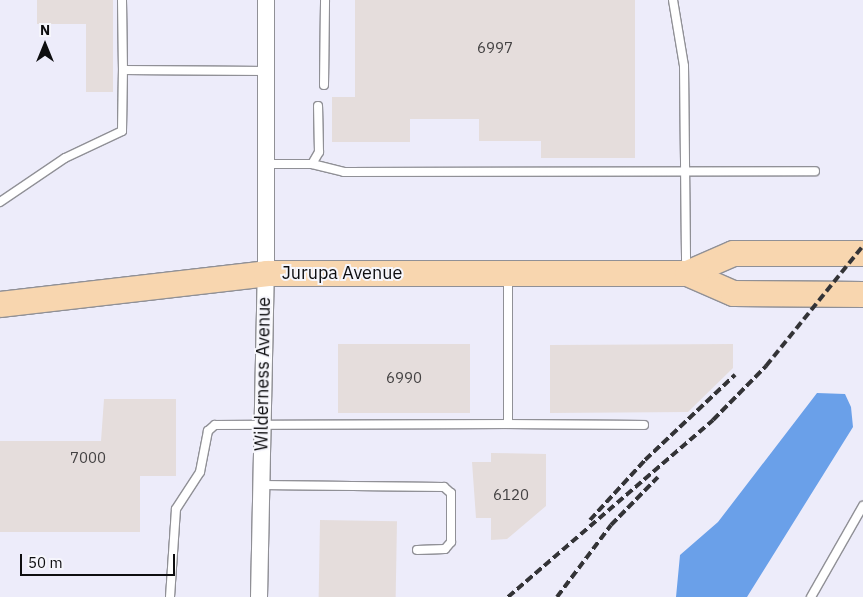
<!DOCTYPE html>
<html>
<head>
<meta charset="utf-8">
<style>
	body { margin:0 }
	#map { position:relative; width:863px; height:597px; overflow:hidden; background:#f6f6fc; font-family:"IBM Plex Sans",sans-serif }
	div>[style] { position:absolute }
	.built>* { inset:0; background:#edecfa; transform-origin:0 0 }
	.water>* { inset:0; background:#6aa0e9 }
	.building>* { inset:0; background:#e5dddc; transform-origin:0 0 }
	.roads { filter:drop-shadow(1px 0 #909096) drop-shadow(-1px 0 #909096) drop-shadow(0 1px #909096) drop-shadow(0 -1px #909096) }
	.lane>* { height:8px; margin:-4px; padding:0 4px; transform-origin:4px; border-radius:4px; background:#fff }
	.street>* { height:16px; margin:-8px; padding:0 8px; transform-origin:8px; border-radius:8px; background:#fff }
	.primary>* { height:25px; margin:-12.5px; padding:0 12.5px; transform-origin:12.5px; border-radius:12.5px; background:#f8d6af }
	.rail>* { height:4px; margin-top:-2px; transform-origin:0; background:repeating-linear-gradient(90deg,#333336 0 8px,transparent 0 12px) }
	span { translate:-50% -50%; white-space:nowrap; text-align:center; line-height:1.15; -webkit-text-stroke:4px #f6f6fc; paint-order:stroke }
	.number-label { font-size:15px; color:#444243 }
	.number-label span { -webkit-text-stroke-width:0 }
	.street-label { font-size:18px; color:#0e0e10 }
	.north { position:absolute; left:20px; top:20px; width:50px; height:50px; -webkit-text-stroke:4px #f6f6fc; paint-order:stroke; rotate:0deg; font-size:14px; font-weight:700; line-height:20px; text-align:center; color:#0e0e10 }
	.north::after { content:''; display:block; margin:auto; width:18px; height:22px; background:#0e0e10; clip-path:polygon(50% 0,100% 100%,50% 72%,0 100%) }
	.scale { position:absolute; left:20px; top:554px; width:155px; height:22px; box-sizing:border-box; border:2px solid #0e0e10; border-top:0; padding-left:6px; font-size:15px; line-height:18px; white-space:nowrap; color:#0e0e10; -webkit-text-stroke:4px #f6f6fc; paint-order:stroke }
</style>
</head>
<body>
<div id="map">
	<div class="built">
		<div style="left:0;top:0;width:863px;height:597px"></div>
	</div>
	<div class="water">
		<div style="clip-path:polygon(817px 393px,845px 394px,851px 407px,853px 427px,747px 597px,676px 597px,680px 555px,718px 522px)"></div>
	</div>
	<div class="building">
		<div style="clip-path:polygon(37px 0,113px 0,113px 92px,86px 92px,86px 24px,37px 24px)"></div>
		<div style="clip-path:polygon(355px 0,635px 0,635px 158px,541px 158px,541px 141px,479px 141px,479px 119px,410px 119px,410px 142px,332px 142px,332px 97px,355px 97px)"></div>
		<div style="left:338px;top:344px;width:132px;height:69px"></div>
		<div style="clip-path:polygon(733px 344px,733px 368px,688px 412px,550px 413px,550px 345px)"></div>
		<div style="clip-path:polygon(104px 399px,176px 399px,176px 476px,140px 476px,140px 532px,0 532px,0 441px,101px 441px)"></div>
		<div style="clip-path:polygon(491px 453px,546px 454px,546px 506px,507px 539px,491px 540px,491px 518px,476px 518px,472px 462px,491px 462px)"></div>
		<div style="left:320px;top:520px;width:77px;height:77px;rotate:1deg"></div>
	</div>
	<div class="roads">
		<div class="lane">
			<div style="left:122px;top:0;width:70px;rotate:89.2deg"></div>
			<div style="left:123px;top:70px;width:143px;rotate:0.4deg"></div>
			<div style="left:673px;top:0;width:67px;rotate:80.5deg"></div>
			<div style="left:684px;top:66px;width:203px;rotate:89.4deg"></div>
			<div style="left:324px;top:85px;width:85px;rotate:-89.3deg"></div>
			<div style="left:266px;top:164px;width:46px"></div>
			<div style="left:312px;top:164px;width:14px;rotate:-60deg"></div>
			<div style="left:319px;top:152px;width:46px;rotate:-91.2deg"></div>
			<div style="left:312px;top:164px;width:33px;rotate:14deg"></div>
			<div style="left:344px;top:172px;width:471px;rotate:-0.1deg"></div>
			<div style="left:0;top:202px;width:78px;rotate:-34.1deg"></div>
			<div style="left:65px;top:158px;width:63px;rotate:-25.3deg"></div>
			<div style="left:122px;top:131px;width:61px;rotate:-89.1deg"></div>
			<div style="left:508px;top:424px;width:136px;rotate:0.4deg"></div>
			<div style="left:261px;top:485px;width:183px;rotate:0.6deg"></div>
			<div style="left:444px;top:487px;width:9px;rotate:41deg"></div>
			<div style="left:451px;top:493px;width:49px;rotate:90deg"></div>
			<div style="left:451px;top:542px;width:9px;rotate:131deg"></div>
			<div style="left:445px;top:549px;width:28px;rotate:178deg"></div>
			<div style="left:170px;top:597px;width:88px;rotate:-86.1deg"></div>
			<div style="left:176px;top:509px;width:44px;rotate:-57deg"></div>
			<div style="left:200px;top:472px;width:42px;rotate:-79deg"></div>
			<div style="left:208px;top:431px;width:9px;rotate:-41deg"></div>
			<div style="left:215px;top:425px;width:293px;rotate:-0.2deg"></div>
			<div style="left:508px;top:424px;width:149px;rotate:-90deg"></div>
			<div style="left:811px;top:597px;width:105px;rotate:-60.3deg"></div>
		</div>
		<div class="street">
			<div style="left:259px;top:597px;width:324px;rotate:-88.8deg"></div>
			<div style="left:266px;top:273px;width:273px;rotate:-90deg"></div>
		</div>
		<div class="primary">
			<div style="left:687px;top:273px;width:50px;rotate:23.5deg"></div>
			<div style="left:733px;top:293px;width:130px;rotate:0.4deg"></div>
			<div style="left:0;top:304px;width:268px;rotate:-6.6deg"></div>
			<div style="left:266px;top:273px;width:421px"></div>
			<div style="left:687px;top:273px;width:50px;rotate:-23.5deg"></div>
			<div style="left:733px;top:253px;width:130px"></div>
		</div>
	</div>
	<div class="rail">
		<div style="left:590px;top:520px;width:81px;rotate:-47.5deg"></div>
		<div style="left:645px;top:460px;width:124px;rotate:-43.4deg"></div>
		<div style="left:508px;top:597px;width:271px;rotate:-40.8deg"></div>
		<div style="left:713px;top:420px;width:76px;rotate:-45.5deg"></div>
		<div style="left:766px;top:366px;width:154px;rotate:-51.1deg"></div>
		<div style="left:557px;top:597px;width:90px;rotate:-53.1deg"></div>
		<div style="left:611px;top:525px;width:67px;rotate:-45.6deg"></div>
	</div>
	<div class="number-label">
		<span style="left:495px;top:48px">6997</span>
		<span style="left:404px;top:378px">6990</span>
		<span style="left:88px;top:458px">7000</span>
		<span style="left:511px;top:495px">6120</span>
	</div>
	<div class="street-label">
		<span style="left:342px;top:273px">Jurupa Avenue</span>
		<span style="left:263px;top:374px;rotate:-89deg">Wilderness Avenue</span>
	</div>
	<div class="north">N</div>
	<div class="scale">50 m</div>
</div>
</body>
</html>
